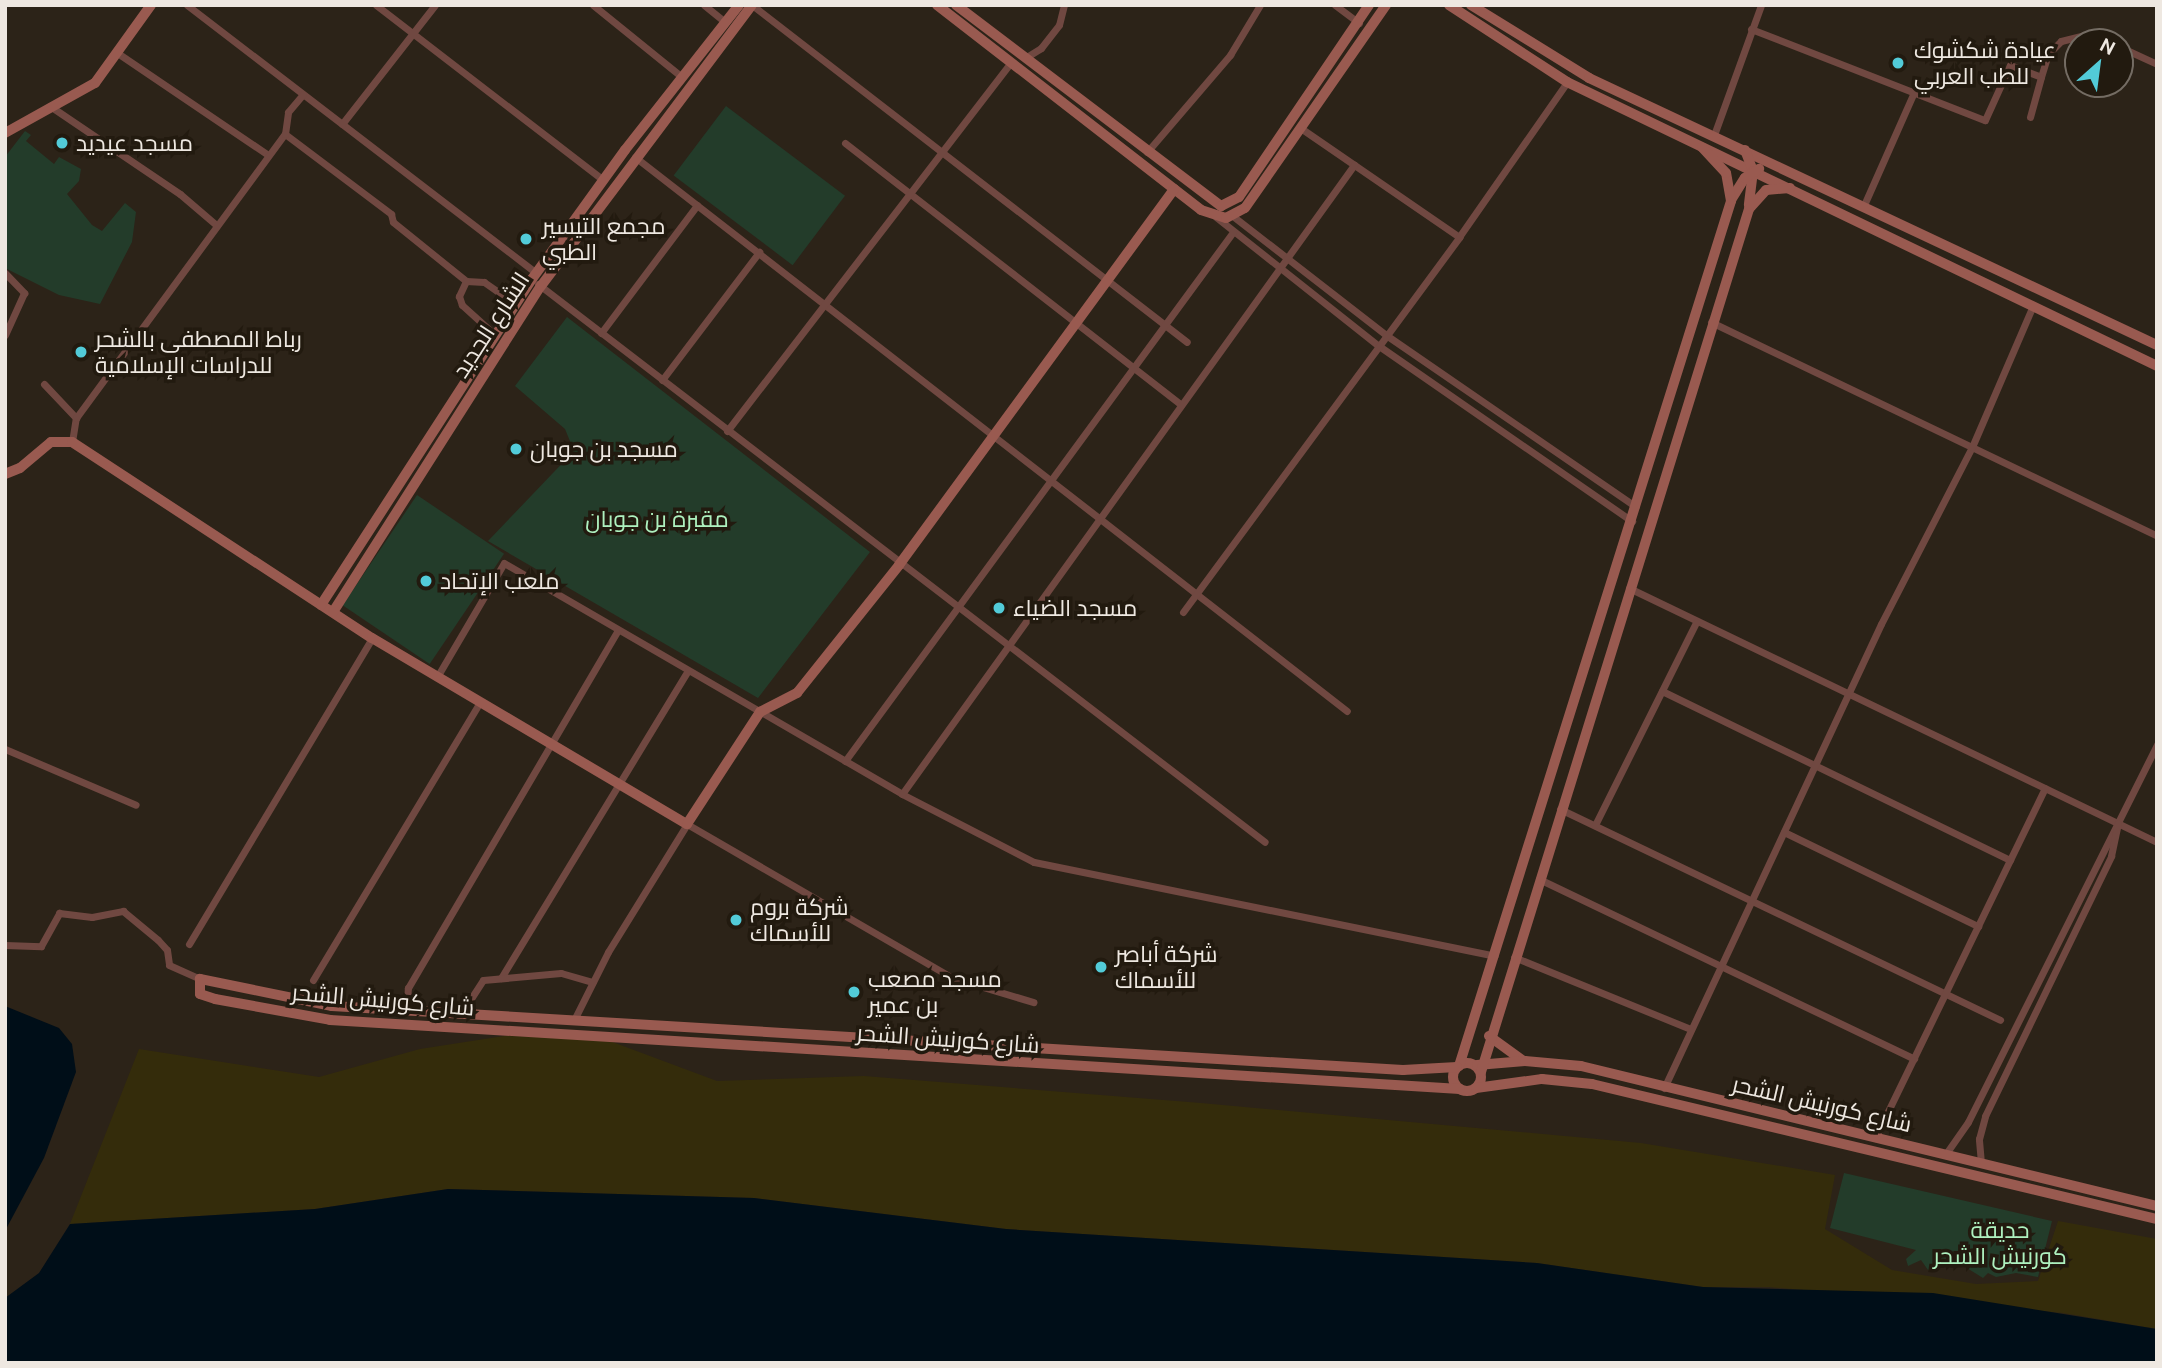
<!DOCTYPE html>
<html>
<head>
<meta charset="utf-8">
<style>
	body { margin:0 }
	#map { position:relative; width:2162px; height:1368px; overflow:hidden; background:#2c2318; font-family:Ubuntu,Cairo,sans-serif }
	div>[style] { position:absolute }
	.green>* { inset:0; background:#233c2a; transform-origin:0 0 }
	.sand>* { inset:0; background:#342c0b }
	.water>* { inset:0; background:#000e18 }
	.street>* { height:7px; margin:-3.5px; padding:0 3.5px; transform-origin:3.5px; border-radius:3.5px; background:#704841 }
	.secondary>* { height:10px; margin:-5px; padding:0 5px; transform-origin:5px; border-radius:5px; background:#995a50 }
	.secondary>.ring { margin:-5px; padding:0; box-sizing:content-box; background:none; border:10px solid #995a50; border-radius:50% }
	.dots>* { width:19px; height:19px; translate:-50% -50%; box-sizing:border-box; border:4px solid #221a0f; border-radius:50% }
	span { translate:-50% -50%; white-space:nowrap; text-align:center; line-height:1.15; -webkit-text-stroke:7px #221a0f; paint-order:stroke }
	.poi-label { font-size:23px; color:#eee8e1 }
	.left { translate:0 -50%; text-align:left }
	.street-label { font-size:23px; color:#eee8e1 }
	.park-label { font-size:23px; color:#aef1bf }
	.frame { position:absolute; inset:0; border:7px solid #eee8e1; pointer-events:none }
	.north { position:absolute; left:2064px; top:28px; width:70px; height:70px; box-sizing:border-box; background:#221a0f; border:2px solid #746c63; border-radius:50%; rotate:28deg; font-size:19px; font-weight:700; line-height:28px; text-align:center; color:#eee8e1 }
	.north::after { content:''; display:block; margin:auto; width:24px; height:32px; background:#52cbd8; clip-path:polygon(50% 0,100% 100%,50% 72%,0 100%) }
</style>
</head>
<body>
<div id="map">
	<div class="green">
		<div style="left:726px;top:106px;width:149px;height:87px;rotate:37deg"></div>
		<div style="clip-path:polygon(25px 131px,31px 135px,26px 141px,54px 164px,59px 157px,81px 169px,79px 181px,67px 194px,92px 225px,102px 231px,125px 203px,136px 212px,132px 242px,100px 304px,59px 295px,5px 268px,5px 157px)"></div>
		<div style="clip-path:polygon(567px 317px,870px 552px,758px 698px,488px 541px,574px 451px,565px 429px,515px 386px)"></div>
		<div style="left:417px;top:495px;width:105px;height:133px;rotate:34deg"></div>
		<div style="clip-path:polygon(1844px 1173px,2052px 1221px,2038px 1277px,2016px 1273px,1996px 1277px,1988px 1273px,1983px 1278px,1954px 1260px,1928px 1270px,1921px 1260px,1908px 1266px,1906px 1259px,1916px 1250px,1830px 1228px)"></div>
	</div>
	<div class="sand">
		<div style="clip-path:polygon(504px 1036px,599px 1037px,717px 1081px,864px 1076px,1201px 1103px,1641px 1143px,1835px 1175px,1825px 1229px,1892px 1270px,1976px 1284px,2038px 1281px,2058px 1221px,2157px 1239px,2157px 1329px,2063px 1313px,1769px 1287px,1703px 1287px,1537px 1263px,1006px 1229px,754px 1198px,448px 1189px,315px 1209px,70px 1224px,139px 1049px,319px 1077px,420px 1049px)"></div>
	</div>
	<div class="water">
		<div style="clip-path:polygon(5px 1006px,59px 1028px,72px 1044px,76px 1072px,44px 1158px,5px 1231px)"></div>
		<div style="clip-path:polygon(448px 1189px,754px 1198px,1006px 1229px,1537px 1263px,1703px 1287px,1933px 1293px,2157px 1329px,2157px 1363px,5px 1363px,5px 1298px,39px 1273px,70px 1224px,315px 1209px)"></div>
	</div>
	<div class="street">
		<div style="left:187px;top:5px;width:440px;rotate:37.5deg"></div>
		<div style="left:376px;top:5px;width:287px;rotate:37.6deg"></div>
		<div style="left:593px;top:5px;width:114px;rotate:39deg"></div>
		<div style="left:704px;top:5px;width:27px;rotate:39deg"></div>
		<div style="left:752px;top:5px;width:550px;rotate:37.77deg"></div>
		<div style="left:1335px;top:5px;width:30px;rotate:37deg"></div>
		<div style="left:1751px;top:29px;width:251px;rotate:21.3deg"></div>
		<div style="left:1985px;top:120px;width:60px;rotate:-65.6deg"></div>
		<div style="left:2010px;top:65px;width:33px;rotate:21deg"></div>
		<div style="left:2041px;top:77px;width:24px;rotate:-73deg"></div>
		<div style="left:2048px;top:54px;width:18px;rotate:-45deg"></div>
		<div style="left:2061px;top:41px;width:30px;rotate:-14deg"></div>
		<div style="left:2090px;top:34px;width:20px;rotate:24deg"></div>
		<div style="left:2120px;top:47px;width:41px;rotate:24.7deg"></div>
		<div style="left:116px;top:52px;width:184px;rotate:34.1deg"></div>
		<div style="left:1025px;top:58px;width:19px;rotate:-32deg"></div>
		<div style="left:1041px;top:48px;width:29px;rotate:-52deg"></div>
		<div style="left:1059px;top:25px;width:21px;rotate:-76deg"></div>
		<div style="left:50px;top:106px;width:157px;rotate:34.1deg"></div>
		<div style="left:180px;top:194px;width:46px;rotate:40.6deg"></div>
		<div style="left:2030px;top:117px;width:41px;rotate:-74.6deg"></div>
		<div style="left:342px;top:124px;width:151px;rotate:-52deg"></div>
		<div style="left:1302px;top:129px;width:191px;rotate:34.5deg"></div>
		<div style="left:285px;top:134px;width:133px;rotate:37deg"></div>
		<div style="left:391px;top:214px;width:8px;rotate:76deg"></div>
		<div style="left:393px;top:222px;width:94px;rotate:38.9deg"></div>
		<div style="left:466px;top:281px;width:18px;rotate:3deg"></div>
		<div style="left:484px;top:282px;width:38px;rotate:35deg"></div>
		<div style="left:1714px;top:135px;width:138px;rotate:-70.1deg"></div>
		<div style="left:845px;top:143px;width:426px;rotate:37.9deg"></div>
		<div style="left:1147px;top:152px;width:128px;rotate:-49.4deg"></div>
		<div style="left:1230px;top:55px;width:58px;rotate:-59deg"></div>
		<div style="left:635px;top:157px;width:902px;rotate:37.89deg"></div>
		<div style="left:1864px;top:205px;width:124px;rotate:-66.1deg"></div>
		<div style="left:1216px;top:217px;width:208px;rotate:38.4deg"></div>
		<div style="left:1379px;top:346px;width:308px;rotate:34.7deg"></div>
		<div style="left:1234px;top:217px;width:192px;rotate:37.8deg"></div>
		<div style="left:1386px;top:335px;width:303px;rotate:34.5deg"></div>
		<div style="left:5px;top:273px;width:28px;rotate:46deg"></div>
		<div style="left:24px;top:293px;width:46px;rotate:114.3deg"></div>
		<div style="left:466px;top:281px;width:17px;rotate:115deg"></div>
		<div style="left:459px;top:296px;width:9px;rotate:72deg"></div>
		<div style="left:462px;top:305px;width:43px;rotate:42.2deg"></div>
		<div style="left:538px;top:284px;width:916px;rotate:37.51deg"></div>
		<div style="left:1711px;top:322px;width:495px;rotate:25.6deg"></div>
		<div style="left:601px;top:333px;width:160px;rotate:-53.1deg"></div>
		<div style="left:662px;top:380px;width:161px;rotate:-52.8deg"></div>
		<div style="left:44px;top:384px;width:47px;rotate:46.7deg"></div>
		<div style="left:727px;top:431px;width:464px;rotate:-52.4deg"></div>
		<div style="left:72px;top:442px;width:24px;rotate:-81deg"></div>
		<div style="left:76px;top:418px;width:353px;rotate:-53.7deg"></div>
		<div style="left:285px;top:134px;width:22px;rotate:-82deg"></div>
		<div style="left:288px;top:112px;width:23px;rotate:-50deg"></div>
		<div style="left:1629px;top:588px;width:586px;rotate:25.69deg"></div>
		<div style="left:1183px;top:612px;width:466px;rotate:-53.6deg"></div>
		<div style="left:1459px;top:237px;width:189px;rotate:-55.1deg"></div>
		<div style="left:437px;top:677px;width:132px;rotate:-59.6deg"></div>
		<div style="left:504px;top:563px;width:460px;rotate:30.1deg"></div>
		<div style="left:902px;top:794px;width:148px;rotate:27.3deg"></div>
		<div style="left:1034px;top:862px;width:470px;rotate:11.5deg"></div>
		<div style="left:1662px;top:691px;width:387px;rotate:25.9deg"></div>
		<div style="left:5px;top:749px;width:142px;rotate:23.1deg"></div>
		<div style="left:845px;top:761px;width:656px;rotate:-53.74deg"></div>
		<div style="left:902px;top:794px;width:775px;rotate:-54.3deg"></div>
		<div style="left:1560px;top:809px;width:488px;rotate:25.6deg"></div>
		<div style="left:1595px;top:825px;width:227px;rotate:-63.5deg"></div>
		<div style="left:1784px;top:832px;width:216px;rotate:25.9deg"></div>
		<div style="left:1539px;top:879px;width:416px;rotate:25.6deg"></div>
		<div style="left:189px;top:944px;width:357px;rotate:-59.1deg"></div>
		<div style="left:5px;top:945px;width:36px;rotate:2deg"></div>
		<div style="left:41px;top:946px;width:38px;rotate:-61deg"></div>
		<div style="left:59px;top:913px;width:33px;rotate:7deg"></div>
		<div style="left:92px;top:917px;width:32px;rotate:-11deg"></div>
		<div style="left:123px;top:911px;width:45px;rotate:39.6deg"></div>
		<div style="left:158px;top:940px;width:13px;rotate:48deg"></div>
		<div style="left:167px;top:950px;width:15px;rotate:82deg"></div>
		<div style="left:169px;top:965px;width:34px;rotate:24deg"></div>
		<div style="left:1514px;top:957px;width:190px;rotate:22.2deg"></div>
		<div style="left:501px;top:978px;width:360px;rotate:-58.7deg"></div>
		<div style="left:313px;top:980px;width:324px;rotate:-59deg"></div>
		<div style="left:407px;top:1011px;width:23px;rotate:-88deg"></div>
		<div style="left:408px;top:988px;width:415px;rotate:-59.6deg"></div>
		<div style="left:461px;top:1014px;width:40px;rotate:-57.1deg"></div>
		<div style="left:483px;top:980px;width:78px;rotate:-5.1deg"></div>
		<div style="left:561px;top:973px;width:33px;rotate:16deg"></div>
		<div style="left:574px;top:1020px;width:76px;rotate:-63.4deg"></div>
		<div style="left:608px;top:952px;width:150px;rotate:-58.3deg"></div>
		<div style="left:687px;top:824px;width:307px;rotate:30.1deg"></div>
		<div style="left:953px;top:978px;width:84px;rotate:16.7deg"></div>
		<div style="left:1664px;top:1088px;width:512px;rotate:-64.94deg"></div>
		<div style="left:1881px;top:624px;width:199px;rotate:-62.8deg"></div>
		<div style="left:1972px;top:447px;width:151px;rotate:-66.7deg"></div>
		<div style="left:1875px;top:1138px;width:389px;rotate:-64.1deg"></div>
		<div style="left:1945px;top:1155px;width:40px;rotate:-55.1deg"></div>
		<div style="left:1968px;top:1122px;width:423px;rotate:-63.4deg"></div>
		<div style="left:1981px;top:1163px;width:24px;rotate:-95deg"></div>
		<div style="left:1979px;top:1139px;width:24px;rotate:-75deg"></div>
		<div style="left:1985px;top:1116px;width:289px;rotate:-64.1deg"></div>
		<div style="left:2111px;top:856px;width:33px;rotate:-78deg"></div>
	</div>
	<div class="secondary">
		<div style="left:937px;top:5px;width:334px;rotate:37.8deg"></div>
		<div style="left:1201px;top:210px;width:26px;rotate:18deg"></div>
		<div style="left:1226px;top:218px;width:21px;rotate:-28deg"></div>
		<div style="left:1245px;top:208px;width:247px;rotate:-55.2deg"></div>
		<div style="left:956px;top:5px;width:333px;rotate:37.2deg"></div>
		<div style="left:1221px;top:206px;width:20px;rotate:-27deg"></div>
		<div style="left:1239px;top:197px;width:232px;rotate:-55.9deg"></div>
		<div style="left:1449px;top:5px;width:141px;rotate:33.1deg"></div>
		<div style="left:1567px;top:82px;width:655px;rotate:25.7deg"></div>
		<div style="left:1471px;top:5px;width:139px;rotate:31.7deg"></div>
		<div style="left:1589px;top:78px;width:628px;rotate:25.18deg"></div>
		<div style="left:5px;top:133px;width:103px;rotate:-29.1deg"></div>
		<div style="left:95px;top:83px;width:96px;rotate:-54.3deg"></div>
		<div style="left:1745px;top:150px;width:22px;rotate:69deg"></div>
		<div style="left:1753px;top:171px;width:34px;rotate:97deg"></div>
		<div style="left:1731px;top:200px;width:26px;rotate:-58deg"></div>
		<div style="left:1745px;top:178px;width:17px;rotate:-33deg"></div>
		<div style="left:5px;top:474px;width:16px;rotate:-22deg"></div>
		<div style="left:20px;top:468px;width:40px;rotate:-40deg"></div>
		<div style="left:51px;top:442px;width:21px"></div>
		<div style="left:72px;top:442px;width:358px;rotate:33.2deg"></div>
		<div style="left:372px;top:638px;width:366px;rotate:30.6deg"></div>
		<div style="left:687px;top:824px;width:134px;rotate:-56.9deg"></div>
		<div style="left:760px;top:712px;width:42px;rotate:-27.2deg"></div>
		<div style="left:797px;top:693px;width:164px;rotate:-51.4deg"></div>
		<div style="left:899px;top:565px;width:466px;rotate:-53.8deg"></div>
		<div style="left:321px;top:605px;width:388px;rotate:-57.1deg"></div>
		<div style="left:532px;top:279px;width:159px;rotate:-54.2deg"></div>
		<div style="left:625px;top:150px;width:184px;rotate:-51.8deg"></div>
		<div style="left:333px;top:612px;width:387px;rotate:-57.5deg"></div>
		<div style="left:541px;top:286px;width:351px;rotate:-53.1deg"></div>
		<div style="left:1489px;top:1036px;width:41px;rotate:36deg"></div>
		<div class="ring" style="left:1453px;top:1063px;width:18px;height:18px"></div>
		<div style="left:1477px;top:1065px;width:48px;rotate:-4.8deg"></div>
		<div style="left:1525px;top:1061px;width:56px;rotate:5.1deg"></div>
		<div style="left:1581px;top:1066px;width:593px;rotate:13.66deg"></div>
		<div style="left:1459px;top:1066px;width:907px;rotate:-72.54deg"></div>
		<div style="left:1731px;top:201px;width:28px;rotate:-100deg"></div>
		<div style="left:1726px;top:173px;width:35px;rotate:-133deg"></div>
		<div style="left:1457px;top:1067px;width:54px;rotate:176.8deg"></div>
		<div style="left:1403px;top:1070px;width:1073px;rotate:-176.58deg"></div>
		<div style="left:332px;top:1006px;width:135px;rotate:-168.4deg"></div>
		<div style="left:200px;top:979px;width:15px;rotate:90deg"></div>
		<div style="left:200px;top:994px;width:16px;rotate:18deg"></div>
		<div style="left:215px;top:999px;width:117px;rotate:10.3deg"></div>
		<div style="left:330px;top:1020px;width:1132px;rotate:3.49deg"></div>
		<div style="left:1481px;top:1072px;width:904px;rotate:-72.75deg"></div>
		<div style="left:1749px;top:209px;width:25px;rotate:-48deg"></div>
		<div style="left:1766px;top:190px;width:24px;rotate:-5deg"></div>
		<div style="left:1476px;top:1088px;width:67px;rotate:-7.8deg"></div>
		<div style="left:1542px;top:1079px;width:50px;rotate:5.7deg"></div>
		<div style="left:1592px;top:1084px;width:581px;rotate:13.44deg"></div>
	</div>
	<div class="dots">
		<div style="left:1898px;top:63px;background:#52cbd8"></div>
		<div style="left:62px;top:143px;background:#52cbd8"></div>
		<div style="left:526px;top:239px;background:#52cbd8"></div>
		<div style="left:81px;top:352px;background:#52cbd8"></div>
		<div style="left:516px;top:449px;background:#52cbd8"></div>
		<div style="left:426px;top:581px;background:#52cbd8"></div>
		<div style="left:999px;top:608px;background:#52cbd8"></div>
		<div style="left:736px;top:920px;background:#52cbd8"></div>
		<div style="left:1101px;top:967px;background:#52cbd8"></div>
		<div style="left:854px;top:992px;background:#52cbd8"></div>
	</div>
	<div class="poi-label">
		<span class="left" style="left:1914px;top:63px">عيادة شكشوك<br>للطب العربي</span>
		<span class="left" style="left:76px;top:143px">مسجد عيديد</span>
		<span class="left" style="left:542px;top:239px">مجمع التيسير<br>الطبي</span>
		<span class="left" style="left:95px;top:352px">رباط المصطفى بالشحر<br>للدراسات الإسلامية</span>
		<span class="left" style="left:530px;top:449px">مسجد بن جوبان</span>
		<span class="left" style="left:440px;top:581px">ملعب الإتحاد</span>
		<span class="left" style="left:1013px;top:608px">مسجد الضياء</span>
		<span class="left" style="left:750px;top:920px">شركة بروم<br>للأسماك</span>
		<span class="left" style="left:1115px;top:967px">شركة أباصر<br>للأسماك</span>
		<span class="left" style="left:868px;top:992px">مسجد مصعب<br>بن عمير</span>
	</div>
	<div class="street-label">
		<span style="left:491px;top:325px;rotate:-57deg">الشارع الجديد</span>
		<span style="left:383px;top:1000px;rotate:5deg">شارع كورنيش الشحر</span>
		<span style="left:948px;top:1039px;rotate:4deg">شارع كورنيش الشحر</span>
		<span style="left:1822px;top:1104px;rotate:13deg">شارع كورنيش الشحر</span>
	</div>
	<div class="park-label">
		<span style="left:657px;top:519px">مقبرة بن جوبان</span>
		<span style="left:2000px;top:1243px">حديقة<br>كورنيش الشحر</span>
	</div>
	<div class="frame"></div>
	<div class="north">N</div>
</div>
</body>
</html>
